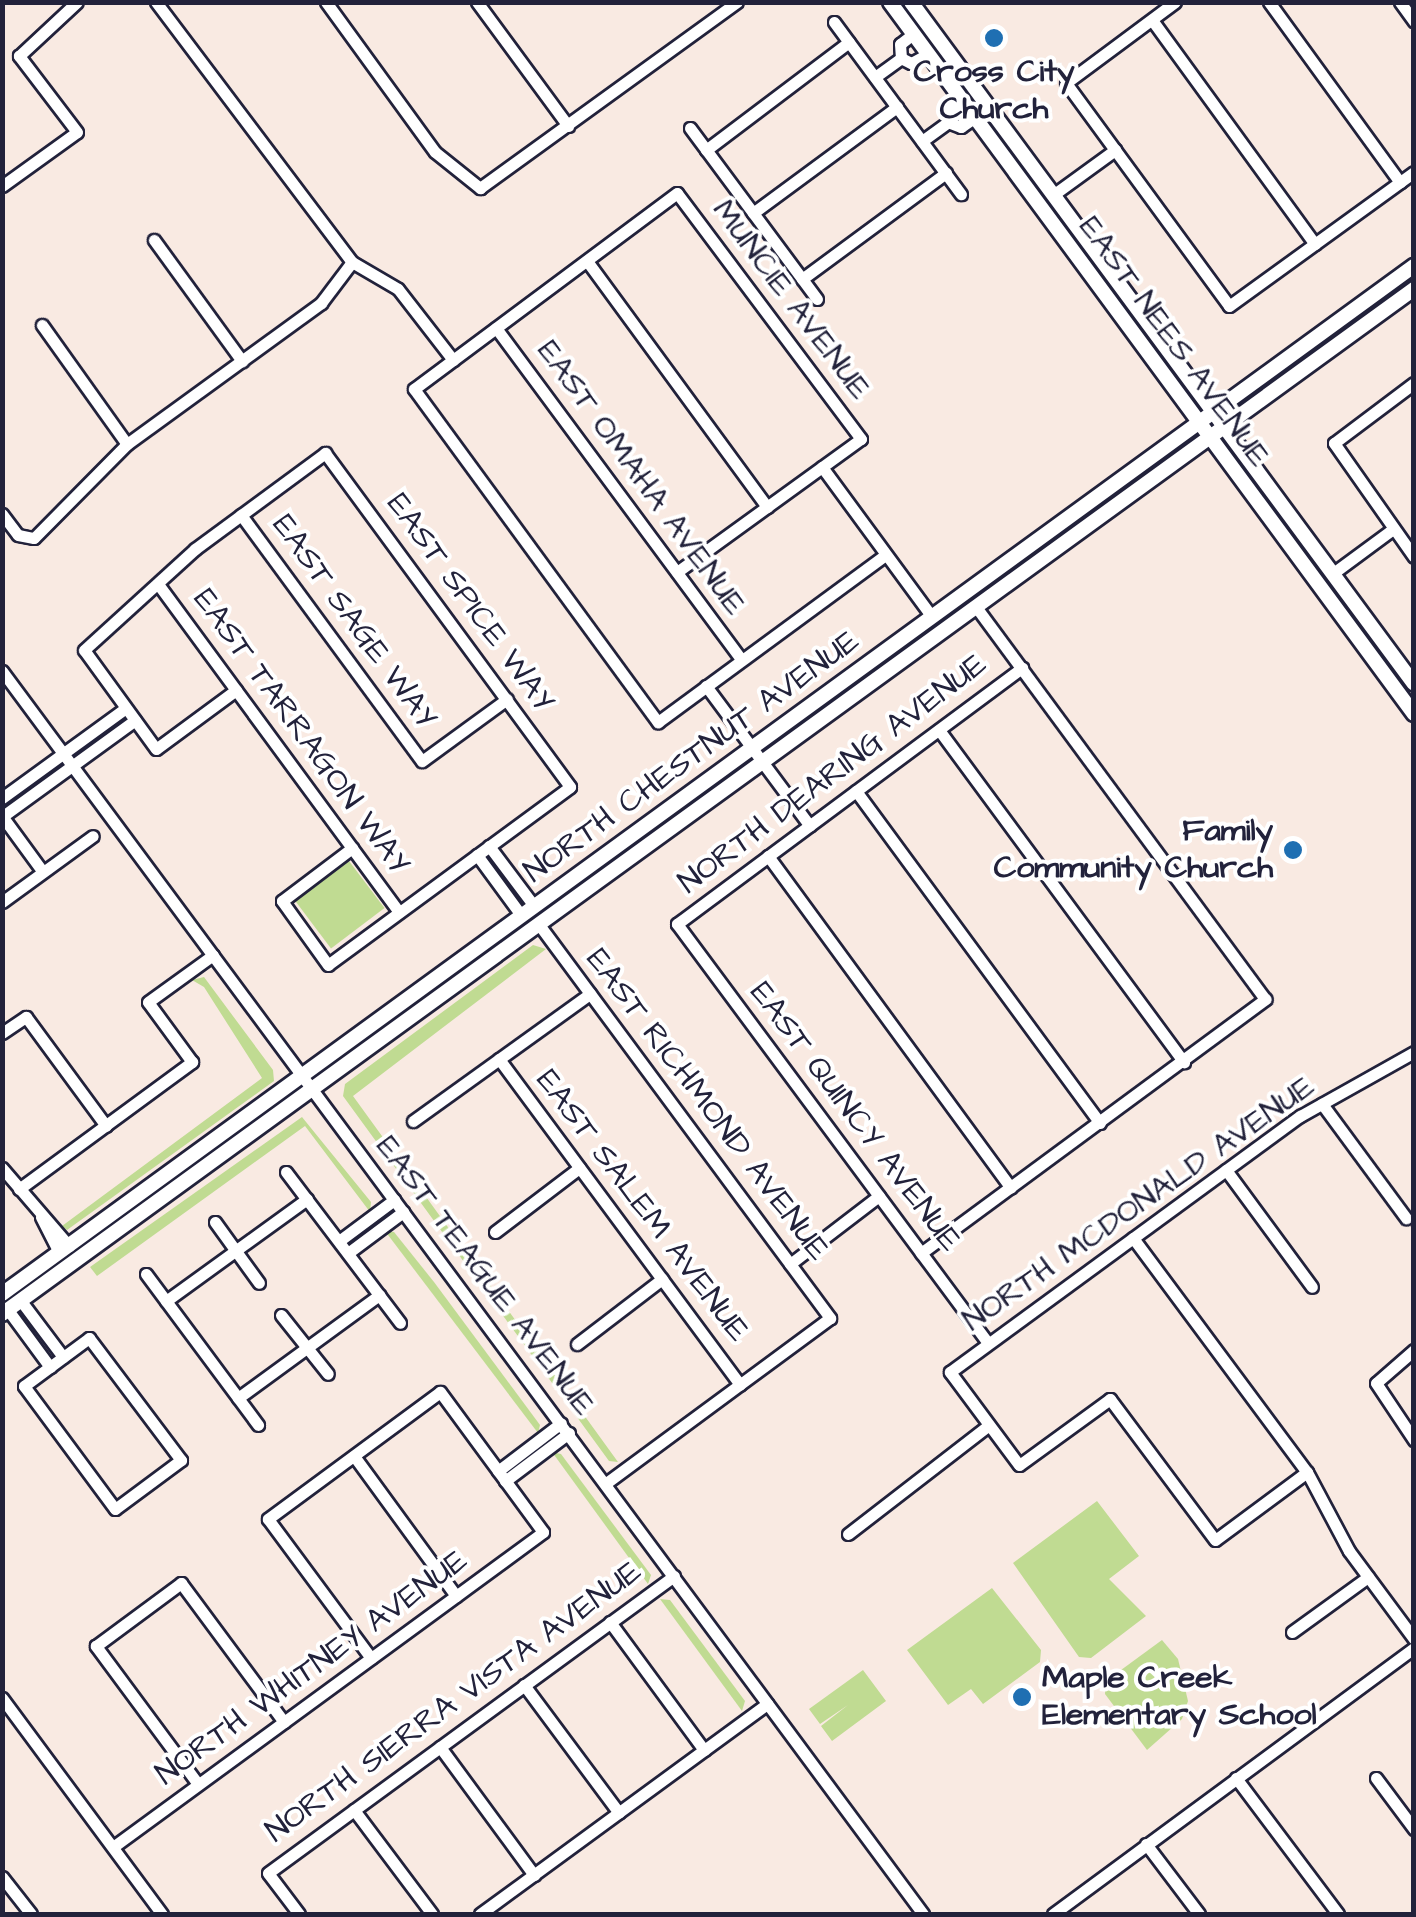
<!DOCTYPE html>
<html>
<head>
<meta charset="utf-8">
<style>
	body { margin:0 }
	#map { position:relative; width:1416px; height:1917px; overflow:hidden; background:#f9eae2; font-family:"Architects Daughter",sans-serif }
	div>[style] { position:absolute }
	.green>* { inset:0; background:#c0db92; transform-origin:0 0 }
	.roads { filter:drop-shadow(2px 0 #22223b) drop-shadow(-2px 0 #22223b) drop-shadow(0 2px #22223b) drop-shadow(0 -2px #22223b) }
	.minor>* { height:11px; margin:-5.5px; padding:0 5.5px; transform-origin:5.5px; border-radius:5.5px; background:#fff }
	.major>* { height:14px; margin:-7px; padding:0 7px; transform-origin:7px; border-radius:7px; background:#fff }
	.dots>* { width:28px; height:28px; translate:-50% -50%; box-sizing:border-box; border:5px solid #fff; border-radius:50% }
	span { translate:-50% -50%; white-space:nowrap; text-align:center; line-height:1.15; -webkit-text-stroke:8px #fff; paint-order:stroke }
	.poi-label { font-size:32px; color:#22223b; font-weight:700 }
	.right { translate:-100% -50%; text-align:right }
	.left { translate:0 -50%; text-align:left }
	.street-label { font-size:32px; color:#22223b }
	.frame { position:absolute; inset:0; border:5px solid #22223b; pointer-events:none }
</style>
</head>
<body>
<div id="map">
	<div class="green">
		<div style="left:349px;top:861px;width:59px;height:67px;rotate:53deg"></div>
		<div style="clip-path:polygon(533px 945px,546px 949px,353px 1096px,618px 1462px,609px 1461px,343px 1096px,345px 1084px)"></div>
		<div style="clip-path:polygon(204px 977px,273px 1070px,274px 1081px,67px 1230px,62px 1226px,262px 1078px,204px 987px,192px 980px)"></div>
		<div style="clip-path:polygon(302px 1117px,371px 1202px,370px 1212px,305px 1126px,97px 1276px,90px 1267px)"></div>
		<div style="clip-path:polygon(385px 1231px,394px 1232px,434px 1282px,540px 1425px,538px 1433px)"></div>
		<div style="clip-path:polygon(552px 1452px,561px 1454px,651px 1575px,648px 1584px)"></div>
		<div style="clip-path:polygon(1097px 1501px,1139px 1556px,1109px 1579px,1146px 1616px,1091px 1658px,1079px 1657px,1013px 1563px)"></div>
		<div style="clip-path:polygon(992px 1588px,1041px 1650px,1040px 1662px,983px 1704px,971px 1689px,948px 1705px,907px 1650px)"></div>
		<div style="clip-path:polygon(660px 1599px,670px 1600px,745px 1701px,742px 1711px)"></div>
		<div style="clip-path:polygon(1162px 1640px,1178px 1659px,1188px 1701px,1182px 1719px,1147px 1750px,1105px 1694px,1106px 1681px)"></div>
		<div style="clip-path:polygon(863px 1670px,886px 1701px,832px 1741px,821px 1726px,848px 1705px,820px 1724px,809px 1709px)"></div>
	</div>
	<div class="roads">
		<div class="minor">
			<div style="left:156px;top:2px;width:326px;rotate:53deg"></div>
			<div style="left:352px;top:262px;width:53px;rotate:30.4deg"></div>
			<div style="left:398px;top:289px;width:90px;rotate:52.2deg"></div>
			<div style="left:326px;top:2px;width:185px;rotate:54deg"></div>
			<div style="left:435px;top:152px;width:58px;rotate:38.7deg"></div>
			<div style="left:480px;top:188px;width:317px;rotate:-35.9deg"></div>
			<div style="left:477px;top:2px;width:154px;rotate:53.7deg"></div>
			<div style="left:1175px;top:2px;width:136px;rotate:143.4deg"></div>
			<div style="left:1066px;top:83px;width:276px;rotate:53.8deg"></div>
			<div style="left:1229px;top:306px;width:228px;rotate:-35.9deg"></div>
			<div style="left:1269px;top:2px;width:223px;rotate:54deg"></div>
			<div style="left:1400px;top:2px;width:24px;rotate:54deg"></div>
			<div style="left:1152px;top:20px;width:277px;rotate:54deg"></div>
			<div style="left:834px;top:22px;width:214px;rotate:53.6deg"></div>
			<div style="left:913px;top:34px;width:16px;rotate:142deg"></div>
			<div style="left:900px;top:44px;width:14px;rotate:86deg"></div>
			<div style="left:901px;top:58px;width:11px;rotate:27deg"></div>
			<div style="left:911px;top:63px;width:19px;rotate:-28deg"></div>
			<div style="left:875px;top:77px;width:32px;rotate:-36deg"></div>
			<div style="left:960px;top:99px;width:17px;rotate:140deg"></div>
			<div style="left:947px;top:110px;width:12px;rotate:85deg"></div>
			<div style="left:948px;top:122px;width:14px;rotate:21deg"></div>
			<div style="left:961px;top:127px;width:16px;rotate:-35deg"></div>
			<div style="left:690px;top:128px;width:213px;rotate:53.4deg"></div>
			<div style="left:922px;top:141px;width:32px;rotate:-36deg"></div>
			<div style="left:706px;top:150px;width:179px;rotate:-37.1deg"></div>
			<div style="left:2px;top:186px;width:92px;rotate:-35.8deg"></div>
			<div style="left:77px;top:132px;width:96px;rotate:-127.3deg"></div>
			<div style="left:19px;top:56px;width:79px;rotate:-43deg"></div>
			<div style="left:1053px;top:195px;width:77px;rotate:-36deg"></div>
			<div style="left:753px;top:213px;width:179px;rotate:-36.4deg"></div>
			<div style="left:154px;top:240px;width:150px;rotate:54deg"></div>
			<div style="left:587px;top:261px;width:305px;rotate:53.8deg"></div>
			<div style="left:802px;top:279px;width:179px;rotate:-36.4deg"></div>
			<div style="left:42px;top:325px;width:146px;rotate:54.5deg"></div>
			<div style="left:496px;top:328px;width:413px;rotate:53.5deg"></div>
			<div style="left:1414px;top:383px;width:100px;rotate:143.1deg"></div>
			<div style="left:1334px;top:443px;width:139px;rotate:54.9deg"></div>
			<div style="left:822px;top:467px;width:186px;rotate:53.7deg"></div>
			<div style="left:2px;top:514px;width:26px;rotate:53deg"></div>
			<div style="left:18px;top:535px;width:16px;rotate:11deg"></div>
			<div style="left:34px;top:538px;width:132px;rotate:-45.3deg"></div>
			<div style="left:127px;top:444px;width:240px;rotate:-36deg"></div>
			<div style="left:321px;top:303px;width:51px;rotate:-52.9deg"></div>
			<div style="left:241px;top:515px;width:305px;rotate:53.7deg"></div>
			<div style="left:422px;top:761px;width:105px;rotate:-36.1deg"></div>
			<div style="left:677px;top:572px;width:227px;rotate:-35.9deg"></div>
			<div style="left:861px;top:439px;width:307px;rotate:-126.8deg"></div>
			<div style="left:677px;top:193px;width:328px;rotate:143.3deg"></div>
			<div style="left:414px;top:389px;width:413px;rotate:53.8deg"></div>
			<div style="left:658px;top:722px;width:282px;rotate:-36.3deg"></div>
			<div style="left:1332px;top:574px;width:76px;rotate:-36.4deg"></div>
			<div style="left:158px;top:584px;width:407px;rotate:53.7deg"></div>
			<div style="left:2px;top:671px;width:1547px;rotate:53.46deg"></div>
			<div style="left:706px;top:686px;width:174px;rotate:53.4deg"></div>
			<div style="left:236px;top:690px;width:99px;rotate:143.6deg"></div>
			<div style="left:156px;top:749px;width:122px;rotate:-126deg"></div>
			<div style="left:84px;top:650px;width:150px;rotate:-42.3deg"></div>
			<div style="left:195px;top:549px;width:162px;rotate:-36.4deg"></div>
			<div style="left:325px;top:453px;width:414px;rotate:53.7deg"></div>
			<div style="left:570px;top:787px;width:300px;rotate:143.7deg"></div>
			<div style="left:328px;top:965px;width:79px;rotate:-125.7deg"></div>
			<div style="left:282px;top:901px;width:88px;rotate:-37.1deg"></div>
			<div style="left:939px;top:730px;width:413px;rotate:53.6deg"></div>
			<div style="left:856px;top:791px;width:412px;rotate:53.7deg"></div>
			<div style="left:2px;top:798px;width:153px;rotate:-36deg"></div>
			<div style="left:2px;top:816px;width:69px;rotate:53.8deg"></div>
			<div style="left:3px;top:816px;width:163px;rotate:-36deg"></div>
			<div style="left:489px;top:846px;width:75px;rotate:53.1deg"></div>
			<div style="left:477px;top:855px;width:74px;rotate:53.7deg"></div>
			<div style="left:768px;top:856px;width:411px;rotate:53.8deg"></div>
			<div style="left:2px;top:902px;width:112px;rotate:-36deg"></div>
			<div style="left:540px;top:926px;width:488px;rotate:53.5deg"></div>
			<div style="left:830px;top:1318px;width:278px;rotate:143.6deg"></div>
			<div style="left:2px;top:1033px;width:29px;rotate:-34deg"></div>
			<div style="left:26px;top:1017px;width:135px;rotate:53.7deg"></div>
			<div style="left:499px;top:1059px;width:405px;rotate:53.5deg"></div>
			<div style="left:1322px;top:1104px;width:142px;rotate:53.6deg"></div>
			<div style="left:413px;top:1121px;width:218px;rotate:-35.7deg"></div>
			<div style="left:2px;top:1168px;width:103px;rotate:49.3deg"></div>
			<div style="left:1226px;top:1170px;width:145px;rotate:53.7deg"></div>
			<div style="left:286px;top:1172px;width:189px;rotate:52.9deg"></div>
			<div style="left:19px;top:1189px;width:215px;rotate:-36.3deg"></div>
			<div style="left:192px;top:1062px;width:74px;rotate:-126.3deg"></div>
			<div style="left:148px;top:1002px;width:80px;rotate:-35.9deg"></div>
			<div style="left:41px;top:1217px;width:39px;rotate:63deg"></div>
			<div style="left:215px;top:1222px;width:75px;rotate:54.2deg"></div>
			<div style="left:495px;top:1232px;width:106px;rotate:-37.3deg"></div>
			<div style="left:1133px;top:1238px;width:292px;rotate:53.4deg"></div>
			<div style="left:1307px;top:1472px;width:89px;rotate:62deg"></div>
			<div style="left:1349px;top:1551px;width:109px;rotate:53.5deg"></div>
			<div style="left:339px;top:1241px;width:69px;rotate:-36.7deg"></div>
			<div style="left:348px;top:1253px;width:69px;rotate:-36.7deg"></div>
			<div style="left:921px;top:1253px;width:428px;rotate:-36.4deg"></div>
			<div style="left:1265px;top:999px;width:487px;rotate:-126.4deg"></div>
			<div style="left:790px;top:1264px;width:112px;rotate:-37.4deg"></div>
			<div style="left:146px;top:1274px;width:188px;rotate:53.4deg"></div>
			<div style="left:21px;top:1301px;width:70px;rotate:53.1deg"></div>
			<div style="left:166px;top:1301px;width:174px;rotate:-35.9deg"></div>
			<div style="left:8px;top:1310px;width:71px;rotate:53.6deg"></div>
			<div style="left:281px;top:1315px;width:75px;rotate:51.5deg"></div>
			<div style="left:89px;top:1338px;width:153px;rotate:53deg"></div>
			<div style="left:181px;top:1460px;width:82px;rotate:143.4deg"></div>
			<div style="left:115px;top:1509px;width:153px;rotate:-126.5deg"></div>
			<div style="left:24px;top:1386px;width:81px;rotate:-36.4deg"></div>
			<div style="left:988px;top:1343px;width:522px;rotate:-126.58deg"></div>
			<div style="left:677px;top:924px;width:430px;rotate:-36.6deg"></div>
			<div style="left:577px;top:1344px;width:107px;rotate:-37.4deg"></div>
			<div style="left:1414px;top:1350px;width:50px;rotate:139deg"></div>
			<div style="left:1376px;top:1383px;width:69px;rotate:56.3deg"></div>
			<div style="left:238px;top:1398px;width:175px;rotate:-36.1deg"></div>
			<div style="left:354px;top:1456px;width:173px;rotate:53.9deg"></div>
			<div style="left:498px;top:1471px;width:79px;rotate:-37.3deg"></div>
			<div style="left:1307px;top:1472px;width:114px;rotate:143.5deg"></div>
			<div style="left:1215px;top:1540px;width:176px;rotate:-126.7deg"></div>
			<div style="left:1110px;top:1399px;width:112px;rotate:144deg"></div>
			<div style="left:1019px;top:1465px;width:116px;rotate:-126.6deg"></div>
			<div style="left:950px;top:1372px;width:434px;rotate:-36.2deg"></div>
			<div style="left:1300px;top:1116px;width:131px;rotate:-29.3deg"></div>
			<div style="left:505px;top:1481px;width:80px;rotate:-36.9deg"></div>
			<div style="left:848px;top:1534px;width:178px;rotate:-37.7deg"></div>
			<div style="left:610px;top:1622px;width:159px;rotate:53.7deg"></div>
			<div style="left:1292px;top:1632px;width:94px;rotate:-35.9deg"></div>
			<div style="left:524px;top:1685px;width:159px;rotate:53.4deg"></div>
			<div style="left:2px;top:1698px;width:269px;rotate:53.5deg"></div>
			<div style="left:440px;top:1747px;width:159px;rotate:53.7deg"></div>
			<div style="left:1236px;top:1778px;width:170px;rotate:53.1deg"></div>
			<div style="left:1376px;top:1778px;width:64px;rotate:53.3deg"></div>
			<div style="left:198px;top:1784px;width:172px;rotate:-126.5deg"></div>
			<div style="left:96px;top:1646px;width:106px;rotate:-36.5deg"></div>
			<div style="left:181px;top:1583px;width:173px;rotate:53.5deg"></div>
			<div style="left:354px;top:1810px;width:130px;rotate:53.1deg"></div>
			<div style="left:1146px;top:1844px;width:88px;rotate:52.9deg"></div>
			<div style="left:113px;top:1847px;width:425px;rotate:-36.2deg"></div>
			<div style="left:456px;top:1596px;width:108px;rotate:-36.3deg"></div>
			<div style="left:543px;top:1532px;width:174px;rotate:-126.3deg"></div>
			<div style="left:440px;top:1392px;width:214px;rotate:143.6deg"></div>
			<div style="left:268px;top:1519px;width:173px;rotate:53.5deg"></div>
			<div style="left:2px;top:1877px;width:47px;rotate:51.9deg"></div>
			<div style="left:299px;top:1914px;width:51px;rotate:-127.1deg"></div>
			<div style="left:268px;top:1873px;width:503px;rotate:-36.19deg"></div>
			<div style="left:480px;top:1914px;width:356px;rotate:-36.2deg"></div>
			<div style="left:1053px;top:1914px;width:448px;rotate:-36.4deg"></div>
		</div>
		<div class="major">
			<div style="left:890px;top:2px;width:884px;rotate:53.65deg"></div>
			<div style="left:911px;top:2px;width:847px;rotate:53.59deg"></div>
			<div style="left:2px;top:1294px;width:1747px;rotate:-36.06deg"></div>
			<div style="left:2px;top:1314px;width:1745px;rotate:-35.98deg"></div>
		</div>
	</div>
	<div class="dots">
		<div style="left:994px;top:38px;background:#1f6fb2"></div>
		<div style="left:1293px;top:850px;background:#1f6fb2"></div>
		<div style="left:1022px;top:1697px;background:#1f6fb2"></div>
	</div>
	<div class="poi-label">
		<span style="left:994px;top:91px">Cross City<br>Church</span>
		<span class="right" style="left:1273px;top:850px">Family<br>Community Church</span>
		<span class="left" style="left:1042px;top:1697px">Maple Creek<br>Elementary School</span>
	</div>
	<div class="street-label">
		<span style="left:791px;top:300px;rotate:53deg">MUNCIE AVENUE</span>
		<span style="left:1174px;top:342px;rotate:54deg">EAST NEES AVENUE</span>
		<span style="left:641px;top:478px;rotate:54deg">EAST OMAHA AVENUE</span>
		<span style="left:470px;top:603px;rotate:54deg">EAST SPICE WAY</span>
		<span style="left:354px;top:622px;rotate:54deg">EAST SAGE WAY</span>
		<span style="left:301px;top:732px;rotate:54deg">EAST TARRAGON WAY</span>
		<span style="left:692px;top:757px;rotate:-36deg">NORTH CHESTNUT AVENUE</span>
		<span style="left:833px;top:774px;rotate:-37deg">NORTH DEARING AVENUE</span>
		<span style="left:707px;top:1105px;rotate:53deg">EAST RICHMOND AVENUE</span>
		<span style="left:855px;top:1117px;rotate:53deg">EAST QUINCY AVENUE</span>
		<span style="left:1139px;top:1204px;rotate:-35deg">NORTH MCDONALD AVENUE</span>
		<span style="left:642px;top:1206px;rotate:53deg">EAST SALEM AVENUE</span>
		<span style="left:485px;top:1276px;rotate:53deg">EAST TEAGUE AVENUE</span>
		<span style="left:312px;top:1668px;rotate:-36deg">NORTH WHITNEY AVENUE</span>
		<span style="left:454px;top:1702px;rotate:-36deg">NORTH SIERRA VISTA AVENUE</span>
	</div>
	<div class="frame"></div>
</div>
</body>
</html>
